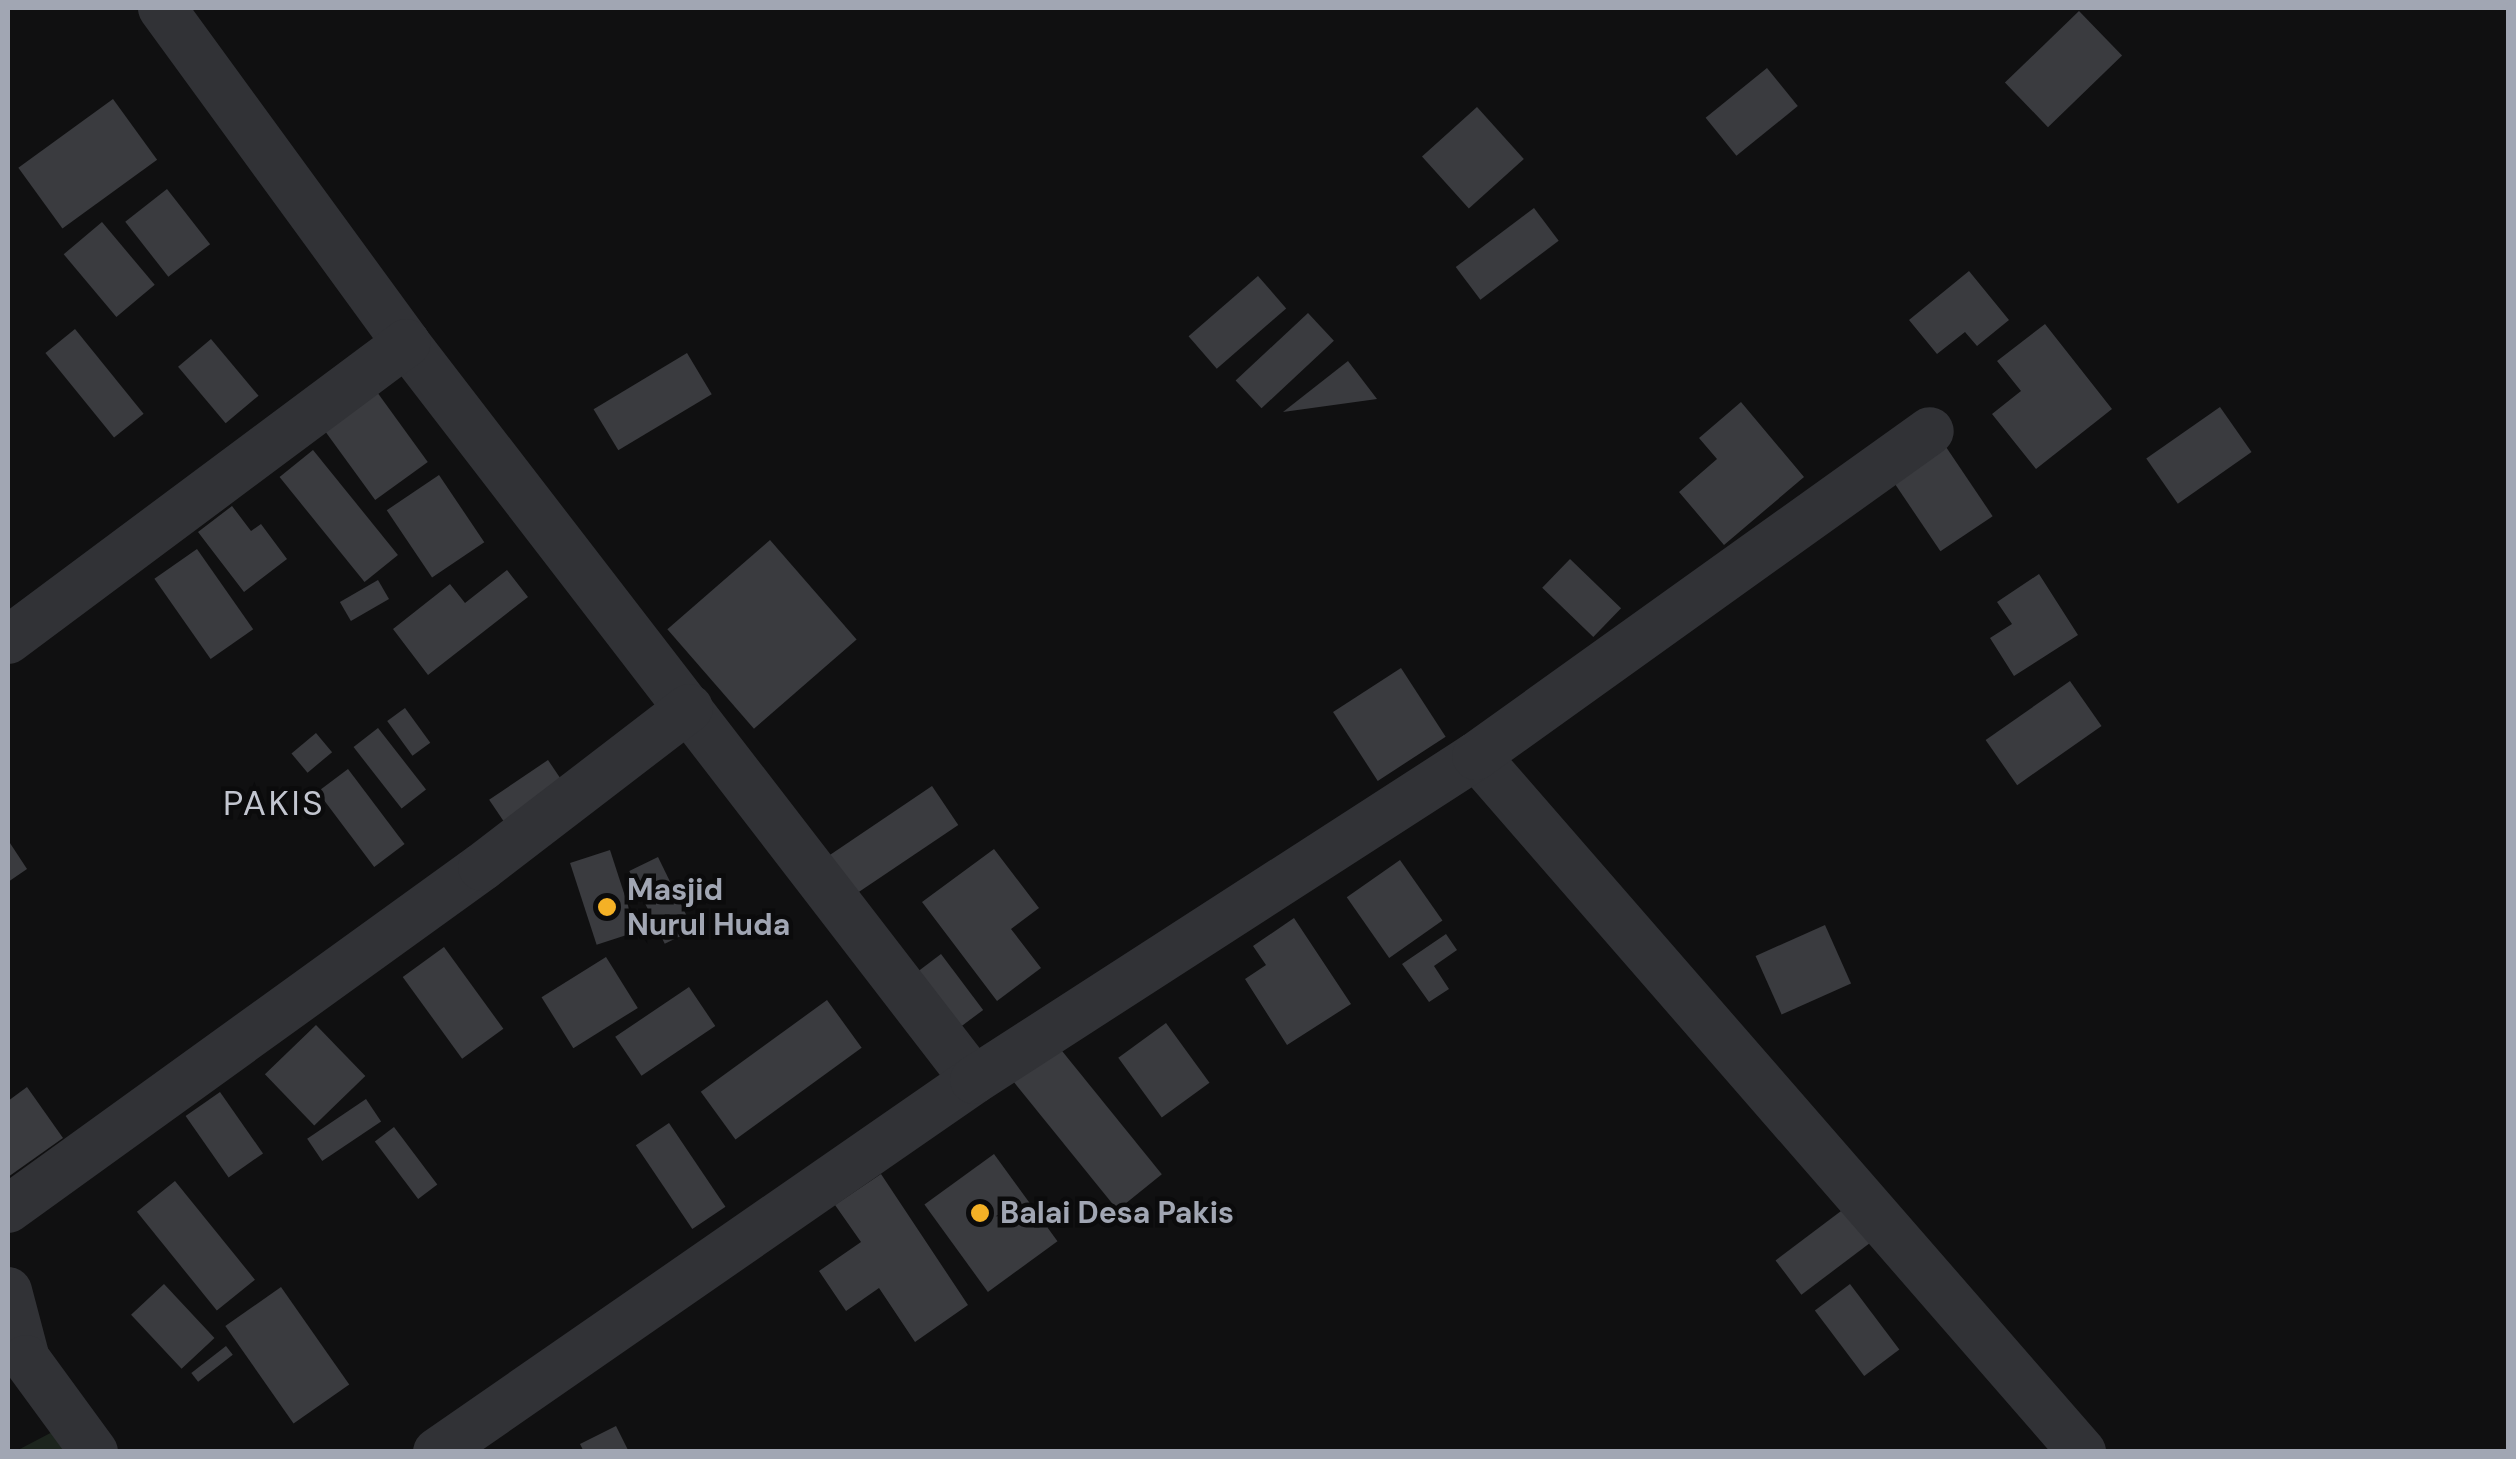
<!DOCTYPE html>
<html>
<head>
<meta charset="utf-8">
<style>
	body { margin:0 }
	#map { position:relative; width:2516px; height:1459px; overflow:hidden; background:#101011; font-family:"DM Sans",sans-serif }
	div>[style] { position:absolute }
	.green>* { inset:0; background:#1c241d }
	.building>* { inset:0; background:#3a3b3f; transform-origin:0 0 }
	.minor>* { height:48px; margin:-24px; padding:0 24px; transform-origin:24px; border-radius:24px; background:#313236 }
	.dots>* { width:28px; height:28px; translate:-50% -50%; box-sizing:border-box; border:5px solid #0b0b0c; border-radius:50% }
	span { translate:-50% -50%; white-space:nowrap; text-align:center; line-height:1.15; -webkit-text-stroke:9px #0b0b0c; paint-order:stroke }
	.poi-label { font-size:30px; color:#a1a6b3; font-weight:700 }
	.left { translate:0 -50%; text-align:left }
	.quarter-label { font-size:35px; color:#c2c5cf; letter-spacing:2.5px }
	.frame { position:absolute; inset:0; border:10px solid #a1a6b3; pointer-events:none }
</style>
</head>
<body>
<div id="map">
	<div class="green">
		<div style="clip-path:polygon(58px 1429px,76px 1451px,18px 1450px)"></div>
	</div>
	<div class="building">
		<div style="left:2079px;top:11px;width:62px;height:103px;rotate:46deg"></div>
		<div style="left:1767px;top:68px;width:49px;height:79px;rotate:51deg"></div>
		<div style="left:113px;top:99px;width:75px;height:117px;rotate:54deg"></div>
		<div style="left:1477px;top:107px;width:70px;height:74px;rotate:48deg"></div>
		<div style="left:167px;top:189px;width:70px;height:53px;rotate:52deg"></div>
		<div style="left:1534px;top:208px;width:41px;height:98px;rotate:53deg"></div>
		<div style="left:102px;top:222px;width:82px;height:50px;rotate:50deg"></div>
		<div style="clip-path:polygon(1969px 271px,2009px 320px,1977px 346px,1965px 332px,1937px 354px,1909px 320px)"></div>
		<div style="left:1258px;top:276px;width:43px;height:92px;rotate:49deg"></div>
		<div style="left:1308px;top:313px;width:38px;height:99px;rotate:47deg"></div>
		<div style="clip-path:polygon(2045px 324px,2112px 409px,2036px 469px,1992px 414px,2021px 391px,1997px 361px)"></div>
		<div style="left:75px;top:329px;width:109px;height:38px;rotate:51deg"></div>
		<div style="left:211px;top:339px;width:74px;height:43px;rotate:50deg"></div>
		<div style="left:687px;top:353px;width:48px;height:109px;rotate:59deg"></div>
		<div style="clip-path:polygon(1348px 361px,1377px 399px,1283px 412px)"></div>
		<div style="left:369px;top:381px;width:100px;height:65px;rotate:54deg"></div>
		<div style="clip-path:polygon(1741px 402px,1804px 477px,1724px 545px,1679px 492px,1717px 459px,1699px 438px)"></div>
		<div style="left:2220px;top:407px;width:55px;height:90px;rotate:55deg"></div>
		<div style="left:1944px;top:444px;width:87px;height:63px;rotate:56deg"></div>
		<div style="left:313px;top:450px;width:135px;height:43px;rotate:51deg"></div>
		<div style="left:439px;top:475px;width:81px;height:63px;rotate:56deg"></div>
		<div style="clip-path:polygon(232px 506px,251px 531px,261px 524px,287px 559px,244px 592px,198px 532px)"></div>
		<div style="left:770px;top:540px;width:132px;height:136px;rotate:49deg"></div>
		<div style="left:197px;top:549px;width:98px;height:52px;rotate:55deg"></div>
		<div style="left:1570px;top:559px;width:71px;height:40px;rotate:44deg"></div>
		<div style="clip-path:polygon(507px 570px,528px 597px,428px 675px,393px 629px,450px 584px,465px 603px)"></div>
		<div style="clip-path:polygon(2039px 574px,2078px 635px,2014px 676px,1990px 638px,2012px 624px,1997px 602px)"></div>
		<div style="left:378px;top:580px;width:22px;height:44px;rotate:60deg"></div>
		<div style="left:1401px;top:668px;width:82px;height:81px;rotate:57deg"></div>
		<div style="left:2070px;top:681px;width:55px;height:103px;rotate:55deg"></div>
		<div style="left:405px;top:708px;width:43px;height:22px;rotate:54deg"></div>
		<div style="left:378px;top:728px;width:78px;height:31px;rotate:52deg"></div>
		<div style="left:316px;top:733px;width:25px;height:32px;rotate:50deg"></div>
		<div style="left:548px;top:760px;width:32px;height:71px;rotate:56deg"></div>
		<div style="left:348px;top:769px;width:94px;height:38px;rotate:53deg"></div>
		<div style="left:932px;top:786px;width:47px;height:129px;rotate:56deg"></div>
		<div style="clip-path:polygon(8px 840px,27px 869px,8px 882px)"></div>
		<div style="clip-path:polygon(994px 849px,1039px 908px,1011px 929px,1041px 968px,997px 1001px,922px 902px)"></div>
		<div style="left:610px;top:850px;width:86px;height:42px;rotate:72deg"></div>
		<div style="left:658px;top:857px;width:81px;height:32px;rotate:64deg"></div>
		<div style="left:1400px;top:860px;width:74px;height:65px;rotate:55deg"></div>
		<div style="clip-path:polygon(1294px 918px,1351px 1004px,1287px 1045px,1245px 979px,1266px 965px,1253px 946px)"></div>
		<div style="left:1825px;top:925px;width:64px;height:76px;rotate:66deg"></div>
		<div style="clip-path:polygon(1446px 934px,1457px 950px,1434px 966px,1449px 989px,1429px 1002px,1402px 964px)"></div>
		<div style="left:444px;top:947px;width:101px;height:51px;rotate:54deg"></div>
		<div style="left:941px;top:954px;width:70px;height:31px;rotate:53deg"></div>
		<div style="left:606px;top:957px;width:60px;height:76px;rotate:58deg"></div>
		<div style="left:689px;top:987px;width:47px;height:89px;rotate:56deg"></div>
		<div style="left:827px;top:1000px;width:59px;height:156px;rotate:54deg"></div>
		<div style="left:1166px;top:1023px;width:74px;height:59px;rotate:54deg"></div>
		<div style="left:316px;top:1025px;width:71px;height:71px;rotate:46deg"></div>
		<div style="left:1058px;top:1046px;width:165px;height:57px;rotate:51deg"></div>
		<div style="clip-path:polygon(27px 1087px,63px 1138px,8px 1177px,8px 1101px)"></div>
		<div style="left:220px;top:1092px;width:75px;height:42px;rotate:55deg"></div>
		<div style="left:366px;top:1099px;width:27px;height:71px;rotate:56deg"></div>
		<div style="left:669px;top:1123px;width:101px;height:40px;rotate:56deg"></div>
		<div style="left:394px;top:1127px;width:72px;height:24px;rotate:53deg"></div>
		<div style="left:994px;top:1154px;width:108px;height:86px;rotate:54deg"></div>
		<div style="clip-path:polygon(881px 1174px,968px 1305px,915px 1342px,879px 1288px,846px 1311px,819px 1271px,861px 1242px,835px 1205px)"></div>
		<div style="left:175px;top:1181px;width:127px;height:49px;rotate:51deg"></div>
		<div style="left:1853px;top:1202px;width:43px;height:97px;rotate:53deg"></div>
		<div style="left:164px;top:1284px;width:74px;height:45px;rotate:47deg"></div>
		<div style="left:1850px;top:1284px;width:82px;height:44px;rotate:53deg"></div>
		<div style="left:281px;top:1287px;width:119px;height:68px;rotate:55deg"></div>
		<div style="left:226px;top:1346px;width:11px;height:44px;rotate:52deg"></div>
		<div style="clip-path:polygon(616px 1426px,629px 1452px,584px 1452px,580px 1444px)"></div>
	</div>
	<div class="minor">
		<div style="left:162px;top:8px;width:414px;rotate:53.9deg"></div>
		<div style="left:406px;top:343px;width:930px;rotate:52.38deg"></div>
		<div style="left:8px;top:640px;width:497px;rotate:-36.7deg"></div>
		<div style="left:1476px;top:756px;width:923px;rotate:48.95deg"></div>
		<div style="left:8px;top:1209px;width:584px;rotate:-35.81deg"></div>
		<div style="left:482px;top:867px;width:261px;rotate:-37.5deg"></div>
		<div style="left:8px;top:1291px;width:70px;rotate:75.2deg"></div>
		<div style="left:26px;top:1359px;width:115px;rotate:53.8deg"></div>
		<div style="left:437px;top:1452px;width:653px;rotate:-34.71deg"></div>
		<div style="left:974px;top:1080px;width:597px;rotate:-32.84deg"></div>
		<div style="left:1476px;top:756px;width:558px;rotate:-35.6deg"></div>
	</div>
	<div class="dots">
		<div style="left:607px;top:907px;background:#f4b126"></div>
		<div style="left:980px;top:1213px;background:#f4b126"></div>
	</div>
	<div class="poi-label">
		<span class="left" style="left:627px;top:907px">Masjid<br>Nurul Huda</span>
		<span class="left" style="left:1000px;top:1213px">Balai Desa Pakis</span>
	</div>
	<div class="quarter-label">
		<span style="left:274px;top:803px">PAKIS</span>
	</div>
	<div class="frame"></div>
</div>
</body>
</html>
